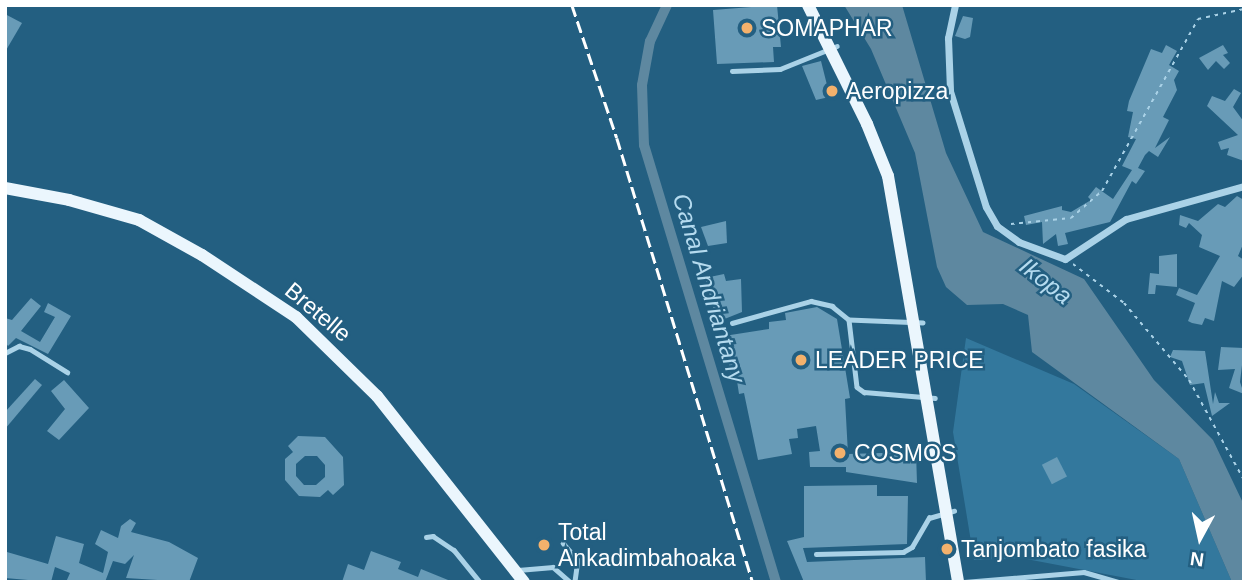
<!DOCTYPE html>
<html>
<head>
<meta charset="utf-8">
<style>
	body { margin:0 }
	#map { position:relative; width:1249px; height:587px; overflow:hidden; background:#235f81; font-family:Arial,sans-serif }
	div>[style] { position:absolute }
	.green>* { inset:0; background:#33789d }
	.water>* { inset:0; background:#5e88a0 }
	.canal>* { height:10px; margin:-5px; padding:0 5px; transform-origin:5px; border-radius:5px; background:#5e88a0 }
	.building>* { inset:0; background:#689bb7; transform-origin:0 0 }
	.path>* { height:2px; margin-top:-1px; transform-origin:0; background:repeating-linear-gradient(90deg,#aad2e7 0 3.5px,transparent 0 8.5px) }
	.service>* { height:4.5px; margin:-2.25px; padding:0 2.25px; transform-origin:2.25px; border-radius:2.25px; background:#aad2e7 }
	.minor>* { height:7px; margin:-3.5px; padding:0 3.5px; transform-origin:3.5px; border-radius:3.5px; background:#aad2e7 }
	.primary>* { height:12px; margin:-6px; padding:0 6px; transform-origin:6px; border-radius:6px; background:#ebf6fd }
	.rail>* { height:2.5px; margin-top:-1.25px; transform-origin:0; background:repeating-linear-gradient(90deg,#fff 0 12px,transparent 0 17px) }
	.dots>* { width:19px; height:19px; translate:-50% -50%; box-sizing:border-box; border:4px solid #235f81; border-radius:50% }
	span { translate:-50% -50%; white-space:nowrap; text-align:center; line-height:1.15; -webkit-text-stroke:5px #235f81; paint-order:stroke }
	.poi-label { font-size:23px; color:#fff }
	.left { translate:0 -50%; text-align:left }
	.street-label { font-size:23px; color:#fff }
	.water-label { font-size:24px; color:#b5dbef; font-style:italic }
	.frame { position:absolute; inset:0; border:7px solid #fff; pointer-events:none }
	.north { position:absolute; left:1165px; top:503px; width:70px; height:70px; -webkit-text-stroke:5px #235f81; paint-order:stroke; rotate:188deg; font-size:19px; font-weight:700; line-height:28px; text-align:center; color:#fff }
	.north::after { content:''; display:block; margin:auto; width:24px; height:32px; background:#fff; clip-path:polygon(50% 0,100% 100%,50% 72%,0 100%) }
</style>
</head>
<body>
<div id="map">
	<div class="green">
		<div style="clip-path:polygon(966px 338px,1074px 384px,1179px 459px,1232px 582px,1147px 582px,1021px 558px,974px 560px,953px 432px)"></div>
	</div>
	<div class="water">
		<div style="clip-path:polygon(844px 5px,902px 5px,946px 153px,983px 232px,1084px 279px,1154px 380px,1213px 440px,1244px 505px,1244px 582px,1232px 582px,1179px 459px,1032px 352px,1028px 315px,1003px 304px,967px 305px,946px 287px,937px 267px,915px 153px,871px 49px)"></div>
	</div>
	<div class="canal">
		<div style="left:667px;top:5px;width:40px;rotate:115deg"></div>
		<div style="left:650px;top:41px;width:45px;rotate:100.3deg"></div>
		<div style="left:642px;top:85px;width:60px;rotate:88.1deg"></div>
		<div style="left:644px;top:145px;width:457px;rotate:73.2deg"></div>
	</div>
	<div class="building">
		<div style="clip-path:polygon(777px 5px,781px 47px,773px 47px,774px 62px,717px 64px,713px 10px)"></div>
		<div style="clip-path:polygon(5px 14px,22px 23px,5px 52px)"></div>
		<div style="clip-path:polygon(963px 16px,973px 18px,970px 37px,965px 39px,955px 36px)"></div>
		<div style="clip-path:polygon(1166px 45px,1177px 51px,1169px 65px,1179px 71px,1174px 80px,1177px 90px,1163px 117px,1169px 120px,1155px 148px,1170px 137px,1158px 157px,1149px 151px,1145px 155px,1138px 168px,1145px 171px,1136px 184px,1132px 181px,1110px 222px,1065px 233px,1068px 244px,1058px 246px,1056px 234px,1043px 244px,1042px 222px,1026px 225px,1024px 216px,1062px 206px,1062px 210px,1071px 212px,1091px 200px,1088px 197px,1096px 187px,1113px 199px,1132px 170px,1122px 166px,1136px 139px,1128px 137px,1133px 112px,1127px 111px,1129px 101px,1151px 49px,1162px 53px)"></div>
		<div style="clip-path:polygon(1223px 45px,1228px 53px,1223px 55px,1230px 63px,1224px 69px,1216px 61px,1208px 70px,1199px 58px)"></div>
		<div style="clip-path:polygon(821px 61px,827px 85px,835px 83px,838px 95px,816px 100px,802px 66px)"></div>
		<div style="clip-path:polygon(1234px 89px,1241px 93px,1233px 107px,1244px 122px,1244px 161px,1227px 155px,1229px 148px,1221px 150px,1218px 142px,1238px 135px,1207px 106px,1212px 96px,1225px 101px)"></div>
		<div style="clip-path:polygon(1237px 196px,1244px 200px,1244px 242px,1238px 256px,1244px 260px,1244px 274px,1234px 287px,1222px 281px,1214px 321px,1205px 318px,1202px 325px,1192px 323px,1188px 321px,1195px 303px,1176px 295px,1179px 288px,1197px 295px,1220px 256px,1199px 247px,1202px 235px,1189px 223px,1186px 228px,1179px 225px,1180px 215px,1198px 221px,1218px 204px,1225px 207px)"></div>
		<div style="clip-path:polygon(726px 221px,727px 243px,708px 246px,701px 227px)"></div>
		<div style="clip-path:polygon(1177px 254px,1177px 287px,1156px 285px,1155px 294px,1148px 294px,1150px 273px,1159px 274px,1159px 256px)"></div>
		<div style="clip-path:polygon(724px 274px,726px 281px,741px 279px,742px 312px,717px 322px,705px 278px)"></div>
		<div style="clip-path:polygon(31px 298px,41px 306px,21px 331px,40px 342px,55px 317px,44px 312px,48px 303px,71px 316px,48px 354px,16px 338px,8px 346px,5px 342px,5px 318px,12px 320px)"></div>
		<div style="clip-path:polygon(817px 307px,837px 319px,850px 398px,845px 399px,848px 454px,916px 452px,917px 483px,846px 472px,846px 467px,810px 467px,809px 452px,820px 451px,816px 426px,797px 429px,798px 438px,789px 439px,792px 454px,758px 460px,744px 393px,739px 394px,737px 381px,732px 382px,724px 336px,769px 329px,769px 322px,786px 320px,785px 313px)"></div>
		<div style="clip-path:polygon(1221px 347px,1244px 348px,1240px 382px,1244px 394px,1229px 388px,1235px 369px,1218px 370px)"></div>
		<div style="clip-path:polygon(1173px 350px,1205px 351px,1213px 404px,1215px 392px,1219px 403px,1230px 403px,1212px 416px,1204px 383px,1190px 385px,1182px 361px,1170px 357px)"></div>
		<div style="clip-path:polygon(35px 379px,42px 385px,5px 429px,5px 412px)"></div>
		<div style="clip-path:polygon(64px 380px,89px 408px,59px 440px,47px 431px,65px 409px,51px 391px)"></div>
		<div style="clip-path:polygon(evenodd,298px 436px,325px 437px,343px 457px,344px 485px,333px 495px,328px 490px,320px 497px,299px 496px,285px 480px,285px 459px,293px 452px,288px 446px,298px 436px,305px 456px,317px 456px,325px 465px,325px 477px,316px 485px,304px 485px,296px 476px,296px 464px,305px 456px)"></div>
		<div style="left:1057px;top:457px;width:22px;height:17px;rotate:63deg"></div>
		<div style="clip-path:polygon(877px 485px,877px 496px,908px 496px,907px 544px,803px 548px,807px 562px,925px 557px,926px 582px,804px 582px,787px 541px,804px 537px,804px 486px)"></div>
		<div style="clip-path:polygon(130px 519px,136px 523px,131px 532px,169px 542px,198px 558px,189px 582px,126px 578px,134px 555px,125px 564px,113px 561px,105px 582px,66px 582px,70px 573px,55px 567px,51px 582px,5px 578px,7px 552px,48px 564px,56px 536px,84px 544px,79px 563px,103px 573px,108px 552px,95px 544px,101px 530px,118px 538px,121px 526px)"></div>
		<div style="clip-path:polygon(371px 551px,401px 562px,398px 569px,418px 577px,421px 569px,453px 582px,342px 582px,348px 564px,364px 570px)"></div>
	</div>
	<div class="path">
		<div style="left:1011px;top:224px;width:60px;rotate:-5.7deg"></div>
		<div style="left:1071px;top:218px;width:41px;rotate:-41.1deg"></div>
		<div style="left:1102px;top:191px;width:197px;rotate:-60.8deg"></div>
		<div style="left:1198px;top:19px;width:47px;rotate:-12.3deg"></div>
		<div style="left:1073px;top:264px;width:64px;rotate:37.4deg"></div>
		<div style="left:1124px;top:303px;width:101px;rotate:49.8deg"></div>
		<div style="left:1189px;top:380px;width:114px;rotate:61.2deg"></div>
	</div>
	<div class="service">
		<div style="left:732px;top:71px;width:48px;rotate:-2.4deg"></div>
		<div style="left:780px;top:69px;width:61px;rotate:-22deg"></div>
		<div style="left:732px;top:323px;width:82px;rotate:-15.6deg"></div>
		<div style="left:811px;top:301px;width:22px;rotate:13deg"></div>
		<div style="left:832px;top:306px;width:22px;rotate:39deg"></div>
		<div style="left:923px;top:323px;width:74px;rotate:-177.7deg"></div>
		<div style="left:849px;top:320px;width:67px;rotate:83.2deg"></div>
		<div style="left:857px;top:387px;width:9px;rotate:36deg"></div>
		<div style="left:864px;top:392px;width:71px;rotate:4.8deg"></div>
		<div style="left:5px;top:353px;width:16px;rotate:-27deg"></div>
		<div style="left:19px;top:346px;width:11px;rotate:15deg"></div>
		<div style="left:30px;top:349px;width:44px;rotate:31.9deg"></div>
		<div style="left:426px;top:537px;width:7px;rotate:-8deg"></div>
		<div style="left:433px;top:536px;width:25px;rotate:34deg"></div>
		<div style="left:454px;top:550px;width:41px;rotate:50.9deg"></div>
		<div style="left:563px;top:543px;width:23px;rotate:49deg"></div>
		<div style="left:578px;top:560px;width:22px;rotate:98deg"></div>
		<div style="left:816px;top:554px;width:87px;rotate:-1.3deg"></div>
		<div style="left:903px;top:552px;width:10px;rotate:-29deg"></div>
		<div style="left:912px;top:547px;width:34px;rotate:-60deg"></div>
		<div style="left:929px;top:518px;width:26px;rotate:-16deg"></div>
		<div style="left:518px;top:570px;width:35px;rotate:-5deg"></div>
		<div style="left:553px;top:567px;width:23px;rotate:41deg"></div>
		<div style="left:964px;top:582px;width:120px;rotate:-4.8deg"></div>
		<div style="left:1084px;top:572px;width:37px;rotate:16deg"></div>
	</div>
	<div class="minor">
		<div style="left:955px;top:5px;width:34px;rotate:102deg"></div>
		<div style="left:948px;top:38px;width:53px;rotate:87.8deg"></div>
		<div style="left:950px;top:91px;width:121px;rotate:72.8deg"></div>
		<div style="left:986px;top:207px;width:22px;rotate:60deg"></div>
		<div style="left:997px;top:226px;width:27px;rotate:36deg"></div>
		<div style="left:1019px;top:242px;width:49px;rotate:20.3deg"></div>
		<div style="left:1065px;top:259px;width:73px;rotate:-33.3deg"></div>
		<div style="left:1126px;top:219px;width:123px;rotate:-15.6deg"></div>
	</div>
	<div class="primary">
		<div style="left:808px;top:5px;width:133px;rotate:63.6deg"></div>
		<div style="left:867px;top:124px;width:56px;rotate:68deg"></div>
		<div style="left:888px;top:176px;width:412px;rotate:80.2deg"></div>
		<div style="left:5px;top:188px;width:65px;rotate:10.6deg"></div>
		<div style="left:69px;top:200px;width:73px;rotate:15.9deg"></div>
		<div style="left:139px;top:220px;width:72px;rotate:29.1deg"></div>
		<div style="left:202px;top:255px;width:113px;rotate:33.4deg"></div>
		<div style="left:296px;top:317px;width:113px;rotate:44.3deg"></div>
		<div style="left:377px;top:396px;width:237px;rotate:51.7deg"></div>
	</div>
	<div class="rail">
		<div style="left:572px;top:5px;width:140px;rotate:71.3deg"></div>
		<div style="left:617px;top:138px;width:464px;rotate:73deg"></div>
	</div>
	<div class="dots">
		<div style="left:747px;top:28px;background:#f3b16c"></div>
		<div style="left:832px;top:91px;background:#f3b16c"></div>
		<div style="left:801px;top:360px;background:#f3b16c"></div>
		<div style="left:840px;top:453px;background:#f3b16c"></div>
		<div style="left:544px;top:545px;background:#f3b16c"></div>
		<div style="left:947px;top:549px;background:#f3b16c"></div>
	</div>
	<div class="poi-label">
		<span class="left" style="left:761px;top:28px">SOMAPHAR</span>
		<span class="left" style="left:846px;top:91px">Aeropizza</span>
		<span class="left" style="left:815px;top:360px">LEADER PRICE</span>
		<span class="left" style="left:854px;top:453px">COSMOS</span>
		<span class="left" style="left:558px;top:545px">Total<br>Ankadimbahoaka</span>
		<span class="left" style="left:961px;top:549px">Tanjombato fasika</span>
	</div>
	<div class="street-label">
		<span style="left:318px;top:312px;rotate:40deg">Bretelle</span>
	</div>
	<div class="water-label">
		<span style="left:1046px;top:281px;rotate:38deg">Ikopa</span>
		<span style="left:709px;top:288px;rotate:73deg">Canal Andriantany</span>
	</div>
	<div class="frame"></div>
	<div class="north">N</div>
</div>
</body>
</html>
